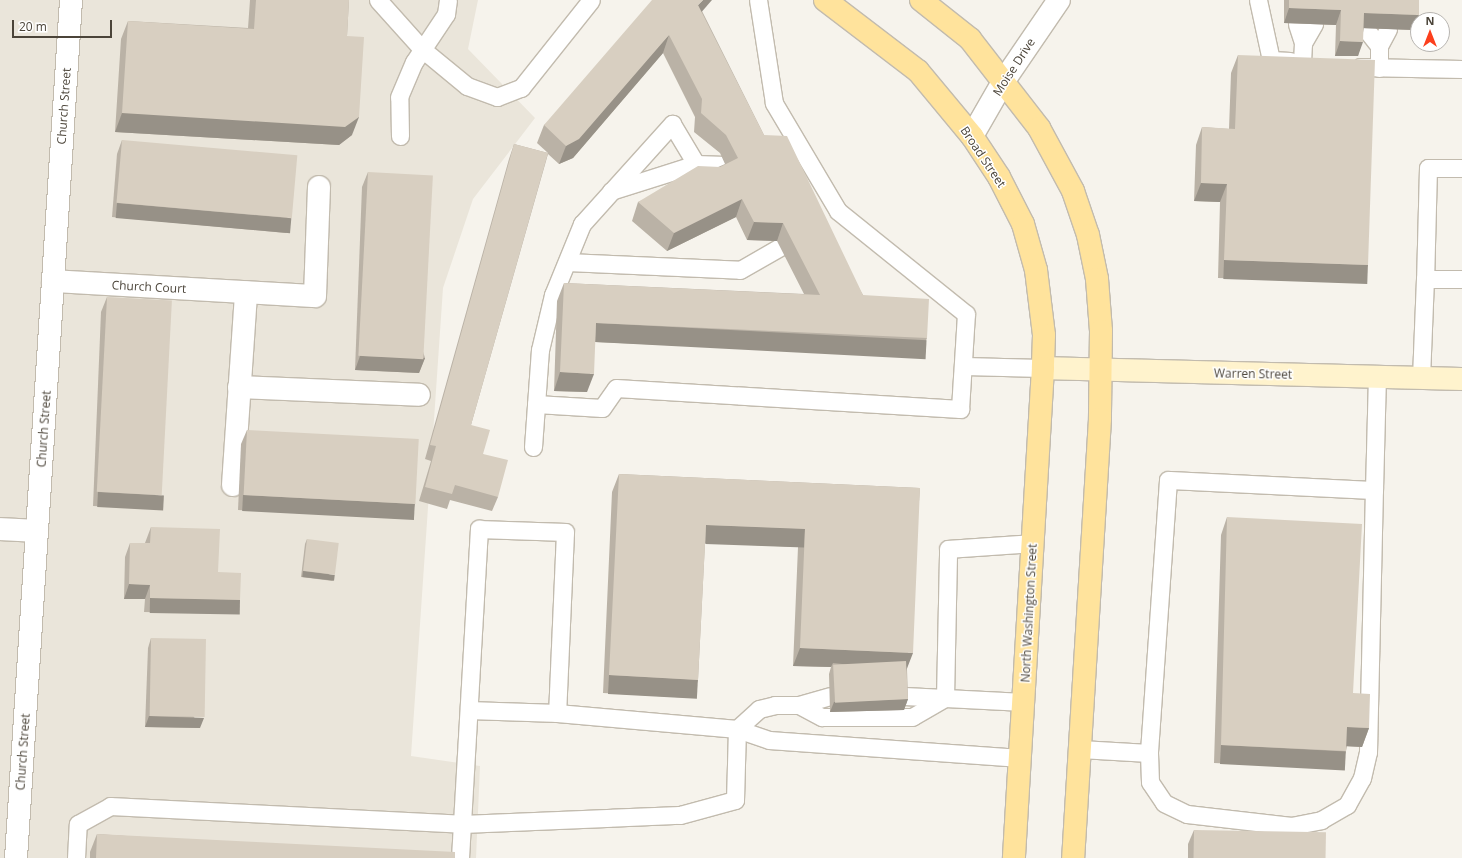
<!DOCTYPE html>
<html>
<head>
<meta charset="utf-8">
<style>
	body { margin:0 }
	#map { position:relative; width:1462px; height:858px; overflow:hidden; background:#f6f3ec; font-family:"Open Sans",sans-serif }
	div>[style] { position:absolute }
	.residential>* { inset:0; background:#eae5da }
	.roads { filter:drop-shadow(1px 0 #c2bbae) drop-shadow(-1px 0 #c2bbae) drop-shadow(0 1px #c2bbae) drop-shadow(0 -1px #c2bbae) }
	.lane>* { height:17px; margin:-8.5px; padding:0 8.5px; transform-origin:8.5px; border-radius:8.5px; background:#fff }
	.street>* { height:22px; margin:-11px; padding:0 11px; transform-origin:11px; border-radius:11px; background:#fff }
	.secondary>* { height:22px; margin:-11px; padding:0 11px; transform-origin:11px; border-radius:11px; background:#fff3cd }
	.primary>* { height:22px; margin:-11px; padding:0 11px; transform-origin:11px; border-radius:11px; background:#ffe39c }
	.wall>* { inset:0; background:#bab2a6 }
	.shaded-wall>* { inset:0; background:#979187; transform-origin:0 0 }
	.building>* { inset:0; background:#d8cfc1; transform-origin:0 0 }
	span { translate:-50% -50%; white-space:nowrap; text-align:center; line-height:1.15; -webkit-text-stroke:3px #fff; paint-order:stroke }
	.street-label { font-size:12px; color:#4b4439 }
	.north { position:absolute; left:1410px; top:12px; width:40px; height:40px; box-sizing:border-box; background:#fff; border:1px solid #b7b4b0; border-radius:50%; rotate:0deg; font-size:11px; font-weight:700; line-height:16px; text-align:center; color:#4b4439 }
	.north::after { content:''; display:block; margin:auto; width:14px; height:18px; background:#fc3f1d; clip-path:polygon(50% 0,100% 100%,50% 72%,0 100%) }
	.scale { position:absolute; left:12px; top:20px; width:100px; height:18px; box-sizing:border-box; border:2px solid #4b4439; border-top:0; padding-left:5px; font-size:12px; line-height:14px; white-space:nowrap; color:#4b4439; -webkit-text-stroke:3px #fff; paint-order:stroke }
</style>
</head>
<body>
<div id="map">
	<div class="residential">
		<div style="clip-path:polygon(0 0,478px 0,468px 49px,535px 118px,473px 199px,443px 288px,411px 756px,480px 766px,476px 858px,0 858px)"></div>
	</div>
	<div class="roads">
		<div class="lane">
			<div style="left:378px;top:0;width:66px;rotate:48.1deg"></div>
			<div style="left:422px;top:49px;width:58px;rotate:39.4deg"></div>
			<div style="left:467px;top:86px;width:32px;rotate:20deg"></div>
			<div style="left:497px;top:97px;width:26px;rotate:-21deg"></div>
			<div style="left:521px;top:88px;width:112px;rotate:-51.5deg"></div>
			<div style="left:1258px;top:0;width:61px;rotate:77.8deg"></div>
			<div style="left:1271px;top:60px;width:19px;rotate:3deg"></div>
			<div style="left:1297px;top:24px;width:20px;rotate:72deg"></div>
			<div style="left:1303px;top:43px;width:19px;rotate:93deg"></div>
			<div style="left:1365px;top:28px;width:23px;rotate:52deg"></div>
			<div style="left:1303px;top:43px;width:22px;rotate:-60deg"></div>
			<div style="left:1360px;top:67px;width:102px;rotate:1.1deg"></div>
			<div style="left:1379px;top:68px;width:22px;rotate:-90deg"></div>
			<div style="left:1379px;top:46px;width:19px;rotate:-62deg"></div>
			<div style="left:400px;top:136px;width:39px;rotate:-91deg"></div>
			<div style="left:399px;top:97px;width:38px;rotate:-67deg"></div>
			<div style="left:414px;top:62px;width:58px;rotate:-56.3deg"></div>
			<div style="left:446px;top:14px;width:14px;rotate:-82deg"></div>
			<div style="left:1462px;top:168px;width:34px;rotate:180deg"></div>
			<div style="left:1428px;top:168px;width:111px;rotate:91.5deg"></div>
			<div style="left:1425px;top:279px;width:37px"></div>
			<div style="left:611px;top:191px;width:89px;rotate:-17.6deg"></div>
			<div style="left:696px;top:164px;width:29px;rotate:2deg"></div>
			<div style="left:567px;top:262px;width:173px;rotate:2.6deg"></div>
			<div style="left:740px;top:270px;width:46px;rotate:-29.9deg"></div>
			<div style="left:963px;top:366px;width:80px;rotate:1.4deg"></div>
			<div style="left:1421px;top:378px;width:99px;rotate:-87.7deg"></div>
			<div style="left:536px;top:404px;width:66px;rotate:3.5deg"></div>
			<div style="left:602px;top:408px;width:24px;rotate:-55deg"></div>
			<div style="left:616px;top:388px;width:345px;rotate:3.5deg"></div>
			<div style="left:960px;top:409px;width:95px;rotate:-86.4deg"></div>
			<div style="left:966px;top:314px;width:164px;rotate:-141.2deg"></div>
			<div style="left:838px;top:211px;width:126px;rotate:-120.7deg"></div>
			<div style="left:774px;top:103px;width:104px;rotate:-98.8deg"></div>
			<div style="left:533px;top:447px;width:97px;rotate:-85.9deg"></div>
			<div style="left:540px;top:350px;width:57px;rotate:-76.7deg"></div>
			<div style="left:553px;top:295px;width:77px;rotate:-67.8deg"></div>
			<div style="left:582px;top:224px;width:135px;rotate:-48deg"></div>
			<div style="left:672px;top:124px;width:47px;rotate:59deg"></div>
			<div style="left:1374px;top:490px;width:206px;rotate:-177.2deg"></div>
			<div style="left:1168px;top:480px;width:274px;rotate:94deg"></div>
			<div style="left:1149px;top:753px;width:29px;rotate:88deg"></div>
			<div style="left:1150px;top:782px;width:25px;rotate:56deg"></div>
			<div style="left:1164px;top:803px;width:25px;rotate:26deg"></div>
			<div style="left:1187px;top:814px;width:105px;rotate:6.6deg"></div>
			<div style="left:1291px;top:826px;width:31px;rotate:-11deg"></div>
			<div style="left:1321px;top:820px;width:30px;rotate:-30deg"></div>
			<div style="left:1347px;top:805px;width:31px;rotate:-61deg"></div>
			<div style="left:1362px;top:778px;width:27px;rotate:-77deg"></div>
			<div style="left:1368px;top:752px;width:262px;rotate:-88.7deg"></div>
			<div style="left:1374px;top:490px;width:113px;rotate:-88.5deg"></div>
			<div style="left:904px;top:696px;width:41px;rotate:2.8deg"></div>
			<div style="left:945px;top:698px;width:149px;rotate:-88.8deg"></div>
			<div style="left:948px;top:549px;width:85px;rotate:-4deg"></div>
			<div style="left:799px;top:705px;width:32px;rotate:-16deg"></div>
			<div style="left:557px;top:713px;width:181px;rotate:5.1deg"></div>
			<div style="left:737px;top:729px;width:34px;rotate:19deg"></div>
			<div style="left:769px;top:740px;width:252px;rotate:4.1deg"></div>
			<div style="left:1080px;top:749px;width:69px;rotate:3.3deg"></div>
			<div style="left:76px;top:858px;width:34px;rotate:-87deg"></div>
			<div style="left:78px;top:824px;width:37px;rotate:-29deg"></div>
			<div style="left:110px;top:806px;width:352px;rotate:2.9deg"></div>
			<div style="left:462px;top:824px;width:218px;rotate:-2.4deg"></div>
			<div style="left:680px;top:815px;width:57px;rotate:-15.3deg"></div>
			<div style="left:735px;top:800px;width:71px;rotate:-88.4deg"></div>
			<div style="left:737px;top:729px;width:30px;rotate:-42deg"></div>
			<div style="left:759px;top:709px;width:16px;rotate:-14deg"></div>
			<div style="left:775px;top:705px;width:24px"></div>
			<div style="left:799px;top:705px;width:26px;rotate:28deg"></div>
			<div style="left:822px;top:717px;width:90px"></div>
			<div style="left:912px;top:717px;width:38px;rotate:-30deg"></div>
			<div style="left:945px;top:698px;width:79px;rotate:2.9deg"></div>
			<div style="left:460px;top:858px;width:330px;rotate:-86.7deg"></div>
			<div style="left:479px;top:529px;width:86px;rotate:2deg"></div>
			<div style="left:565px;top:532px;width:181px;rotate:92.5deg"></div>
			<div style="left:557px;top:713px;width:88px;rotate:-178deg"></div>
		</div>
		<div class="street">
			<div style="left:972px;top:136px;width:62px;rotate:-60.1deg"></div>
			<div style="left:1003px;top:82px;width:99px;rotate:-55.7deg"></div>
			<div style="left:53px;top:281px;width:262px;rotate:3.3deg"></div>
			<div style="left:315px;top:296px;width:109px;rotate:-87.9deg"></div>
			<div style="left:239px;top:387px;width:180px;rotate:2.5deg"></div>
			<div style="left:233px;top:485px;width:193px;rotate:-86.1deg"></div>
			<div style="left:0;top:529px;width:37px;rotate:3deg"></div>
			<div style="left:16px;top:858px;width:860px;rotate:-86.33deg"></div>
		</div>
		<div class="secondary">
			<div style="left:1043px;top:368px;width:419px;rotate:1.5deg"></div>
		</div>
		<div class="primary">
			<div style="left:825px;top:0;width:117px;rotate:37.4deg"></div>
			<div style="left:918px;top:71px;width:85px;rotate:50.3deg"></div>
			<div style="left:972px;top:136px;width:49px;rotate:56.6deg"></div>
			<div style="left:999px;top:177px;width:53px;rotate:62.9deg"></div>
			<div style="left:1023px;top:224px;width:48px;rotate:74.2deg"></div>
			<div style="left:1036px;top:270px;width:65px;rotate:83deg"></div>
			<div style="left:1044px;top:335px;width:33px;rotate:92deg"></div>
			<div style="left:1043px;top:368px;width:491px;rotate:93.4deg"></div>
			<div style="left:921px;top:0;width:63px;rotate:38.5deg"></div>
			<div style="left:970px;top:39px;width:113px;rotate:52.2deg"></div>
			<div style="left:1039px;top:128px;width:72px;rotate:61.6deg"></div>
			<div style="left:1073px;top:191px;width:46px;rotate:71.2deg"></div>
			<div style="left:1088px;top:235px;width:45px;rotate:78.4deg"></div>
			<div style="left:1097px;top:279px;width:52px;rotate:85.6deg"></div>
			<div style="left:1101px;top:331px;width:88px;rotate:90.7deg"></div>
			<div style="left:1100px;top:419px;width:440px;rotate:93.5deg"></div>
		</div>
	</div>
	<div class="wall">
		<div style="clip-path:polygon(250px 0,349px 0,347px 36px,352px 135px,339px 145px,115px 132px,121px 39px,128px 21px,248px 28px)"></div>
		<div style="clip-path:polygon(1284px 0,1419px 0,1413px 30px,1364px 28px,1358px 56px,1335px 56px,1336px 25px,1284px 23px)"></div>
		<div style="clip-path:polygon(702px 11px,764px 135px,863px 295px,927px 338px,920px 356px,595px 342px,587px 392px,554px 391px,557px 301px,564px 283px,804px 294px,777px 241px,747px 240px,736px 217px,667px 251px,632px 221px,638px 202px,725px 164px,720px 153px,694px 132px,695px 117px,663px 53px,573px 158px,559px 164px,548px 154px,471px 425px,483px 454px,498px 497px,492px 511px,450px 500px,447px 509px,419px 501px,431px 461px,425px 459px,509px 159px,514px 144px,548px 153px,537px 143px,544px 125px)"></div>
		<div style="clip-path:polygon(1238px 55px,1368px 265px,1361px 283px,1218px 278px,1220px 202px,1194px 201px,1196px 145px,1202px 127px,1229px 129px,1231px 73px)"></div>
		<div style="clip-path:polygon(122px 140px,291px 219px,286px 233px,112px 217px,117px 154px)"></div>
		<div style="clip-path:polygon(368px 172px,425px 358px,419px 373px,355px 370px,362px 187px)"></div>
		<div style="clip-path:polygon(107px 297px,159px 509px,93px 506px,101px 312px)"></div>
		<div style="clip-path:polygon(247px 430px,415px 504px,410px 519px,238px 510px,241px 444px)"></div>
		<div style="clip-path:polygon(619px 474px,920px 488px,907px 669px,908px 699px,904px 710px,830px 712px,829px 674px,831px 667px,793px 666px,798px 547px,705px 543px,698px 680px,692px 698px,603px 693px,612px 492px)"></div>
		<div style="clip-path:polygon(1227px 517px,1353px 693px,1369px 728px,1362px 747px,1347px 746px,1346px 751px,1340px 769px,1214px 763px,1221px 535px)"></div>
		<div style="clip-path:polygon(151px 527px,218px 572px,240px 600px,235px 614px,144px 612px,145px 599px,124px 599px,125px 557px,130px 543px,145px 543px)"></div>
		<div style="clip-path:polygon(307px 539px,333px 581px,301px 577px,305px 544px)"></div>
		<div style="clip-path:polygon(151px 638px,200px 728px,145px 727px,148px 648px)"></div>
		<div style="clip-path:polygon(1194px 830px,1325px 858px,1188px 858px,1188px 844px)"></div>
		<div style="clip-path:polygon(97px 834px,455px 858px,90px 858px,90px 852px)"></div>
	</div>
	<div class="shaded-wall">
		<div style="clip-path:polygon(703px 0,712px 0,692px 23px,698px 5px)"></div>
		<div style="clip-path:polygon(1289px 8px,1341px 10px,1336px 25px,1284px 23px)"></div>
		<div style="clip-path:polygon(1364px 13px,1419px 15px,1413px 30px,1359px 28px)"></div>
		<div style="clip-path:polygon(669px 35px,663px 53px,573px 158px,559px 164px,566px 146px)"></div>
		<div style="clip-path:polygon(1340px 41px,1363px 42px,1358px 56px,1335px 56px)"></div>
		<div style="clip-path:polygon(122px 113px,359px 117px,352px 135px,339px 145px,115px 132px)"></div>
		<div style="clip-path:polygon(1201px 183px,1227px 184px,1220px 202px,1194px 201px)"></div>
		<div style="clip-path:polygon(742px 199px,736px 217px,667px 251px,674px 233px)"></div>
		<div style="left:117px;top:203px;width:175px;height:15px;rotate:5deg"></div>
		<div style="clip-path:polygon(754px 222px,783px 223px,777px 241px,747px 240px)"></div>
		<div style="left:1224px;top:260px;width:144px;height:19px;rotate:2deg"></div>
		<div style="left:596px;top:323px;width:331px;height:19px;rotate:3deg"></div>
		<div style="clip-path:polygon(360px 356px,425px 358px,419px 373px,355px 370px)"></div>
		<div style="clip-path:polygon(560px 372px,594px 374px,587px 392px,554px 391px)"></div>
		<div style="left:98px;top:492px;width:66px;height:15px;rotate:3deg"></div>
		<div style="left:243px;top:495px;width:172px;height:16px;rotate:3deg"></div>
		<div style="left:706px;top:525px;width:99px;height:19px;rotate:2deg"></div>
		<div style="left:303px;top:571px;width:32px;height:6px;rotate:7deg"></div>
		<div style="clip-path:polygon(129px 584px,150px 585px,145px 599px,124px 599px)"></div>
		<div style="left:150px;top:598px;width:90px;height:15px;rotate:1deg"></div>
		<div style="clip-path:polygon(800px 648px,913px 653px,906px 671px,833px 663px,831px 667px,793px 666px)"></div>
		<div style="left:609px;top:675px;width:89px;height:19px;rotate:3deg"></div>
		<div style="clip-path:polygon(908px 699px,904px 710px,830px 712px,834px 702px)"></div>
		<div style="clip-path:polygon(149px 716px,204px 718px,200px 728px,145px 727px)"></div>
		<div style="clip-path:polygon(1347px 727px,1369px 728px,1362px 747px,1341px 746px)"></div>
		<div style="left:1221px;top:745px;width:125px;height:19px;rotate:3deg"></div>
	</div>
	<div class="building">
		<div style="clip-path:polygon(256px 0,349px 0,347px 36px,364px 37px,359px 117px,345px 127px,122px 113px,128px 21px,254px 29px)"></div>
		<div style="clip-path:polygon(652px 0,703px 0,698px 5px,764px 135px,787px 136px,863px 295px,929px 299px,927px 338px,596px 323px,594px 374px,560px 372px,564px 283px,820px 295px,783px 223px,754px 222px,742px 199px,674px 233px,638px 202px,698px 166px,720px 167px,738px 158px,726px 135px,701px 113px,702px 99px,669px 35px,579px 139px,566px 146px,544px 125px)"></div>
		<div style="clip-path:polygon(1289px 0,1419px 0,1419px 15px,1364px 13px,1363px 42px,1340px 41px,1341px 10px,1289px 8px)"></div>
		<div style="clip-path:polygon(1238px 55px,1375px 60px,1368px 265px,1224px 260px,1227px 184px,1201px 183px,1202px 127px,1235px 129px)"></div>
		<div style="left:122px;top:140px;width:176px;height:63px;rotate:5deg"></div>
		<div style="clip-path:polygon(514px 144px,548px 153px,471px 425px,490px 430px,483px 454px,508px 460px,498px 497px,455px 485px,452px 494px,425px 487px,436px 446px,430px 445px)"></div>
		<div style="left:368px;top:172px;width:65px;height:184px;rotate:3deg"></div>
		<div style="left:107px;top:297px;width:65px;height:195px;rotate:3deg"></div>
		<div style="left:247px;top:430px;width:172px;height:65px;rotate:3deg"></div>
		<div style="clip-path:polygon(619px 474px,920px 488px,913px 653px,800px 648px,805px 529px,706px 525px,698px 680px,609px 675px)"></div>
		<div style="clip-path:polygon(1227px 517px,1362px 524px,1353px 693px,1370px 694px,1369px 728px,1347px 727px,1346px 751px,1221px 745px)"></div>
		<div style="clip-path:polygon(151px 527px,220px 529px,218px 572px,241px 573px,240px 600px,150px 598px,150px 585px,129px 584px,130px 543px,150px 543px)"></div>
		<div style="left:307px;top:539px;width:32px;height:32px;rotate:7deg"></div>
		<div style="left:151px;top:638px;width:55px;height:78px;rotate:1deg"></div>
		<div style="left:906px;top:661px;width:38px;height:73px;rotate:87deg"></div>
		<div style="left:1194px;top:830px;width:132px;height:28px;rotate:1deg"></div>
		<div style="clip-path:polygon(97px 834px,455px 852px,455px 858px,96px 858px)"></div>
	</div>
	<div class="street-label">
		<span style="left:1014px;top:67px;rotate:-57deg">Moise Drive</span>
		<span style="left:64px;top:106px;rotate:-86deg">Church Street</span>
		<span style="left:983px;top:157px;rotate:56deg">Broad Street</span>
		<span style="left:149px;top:287px;rotate:3deg">Church Court</span>
		<span style="left:1253px;top:374px;rotate:1deg">Warren Street</span>
		<span style="left:44px;top:429px;rotate:-86deg">Church Street</span>
		<span style="left:1029px;top:613px;rotate:-87deg">North Washington Street</span>
		<span style="left:23px;top:752px;rotate:-86deg">Church Street</span>
	</div>
	<div class="north">N</div>
	<div class="scale">20 m</div>
</div>
</body>
</html>
